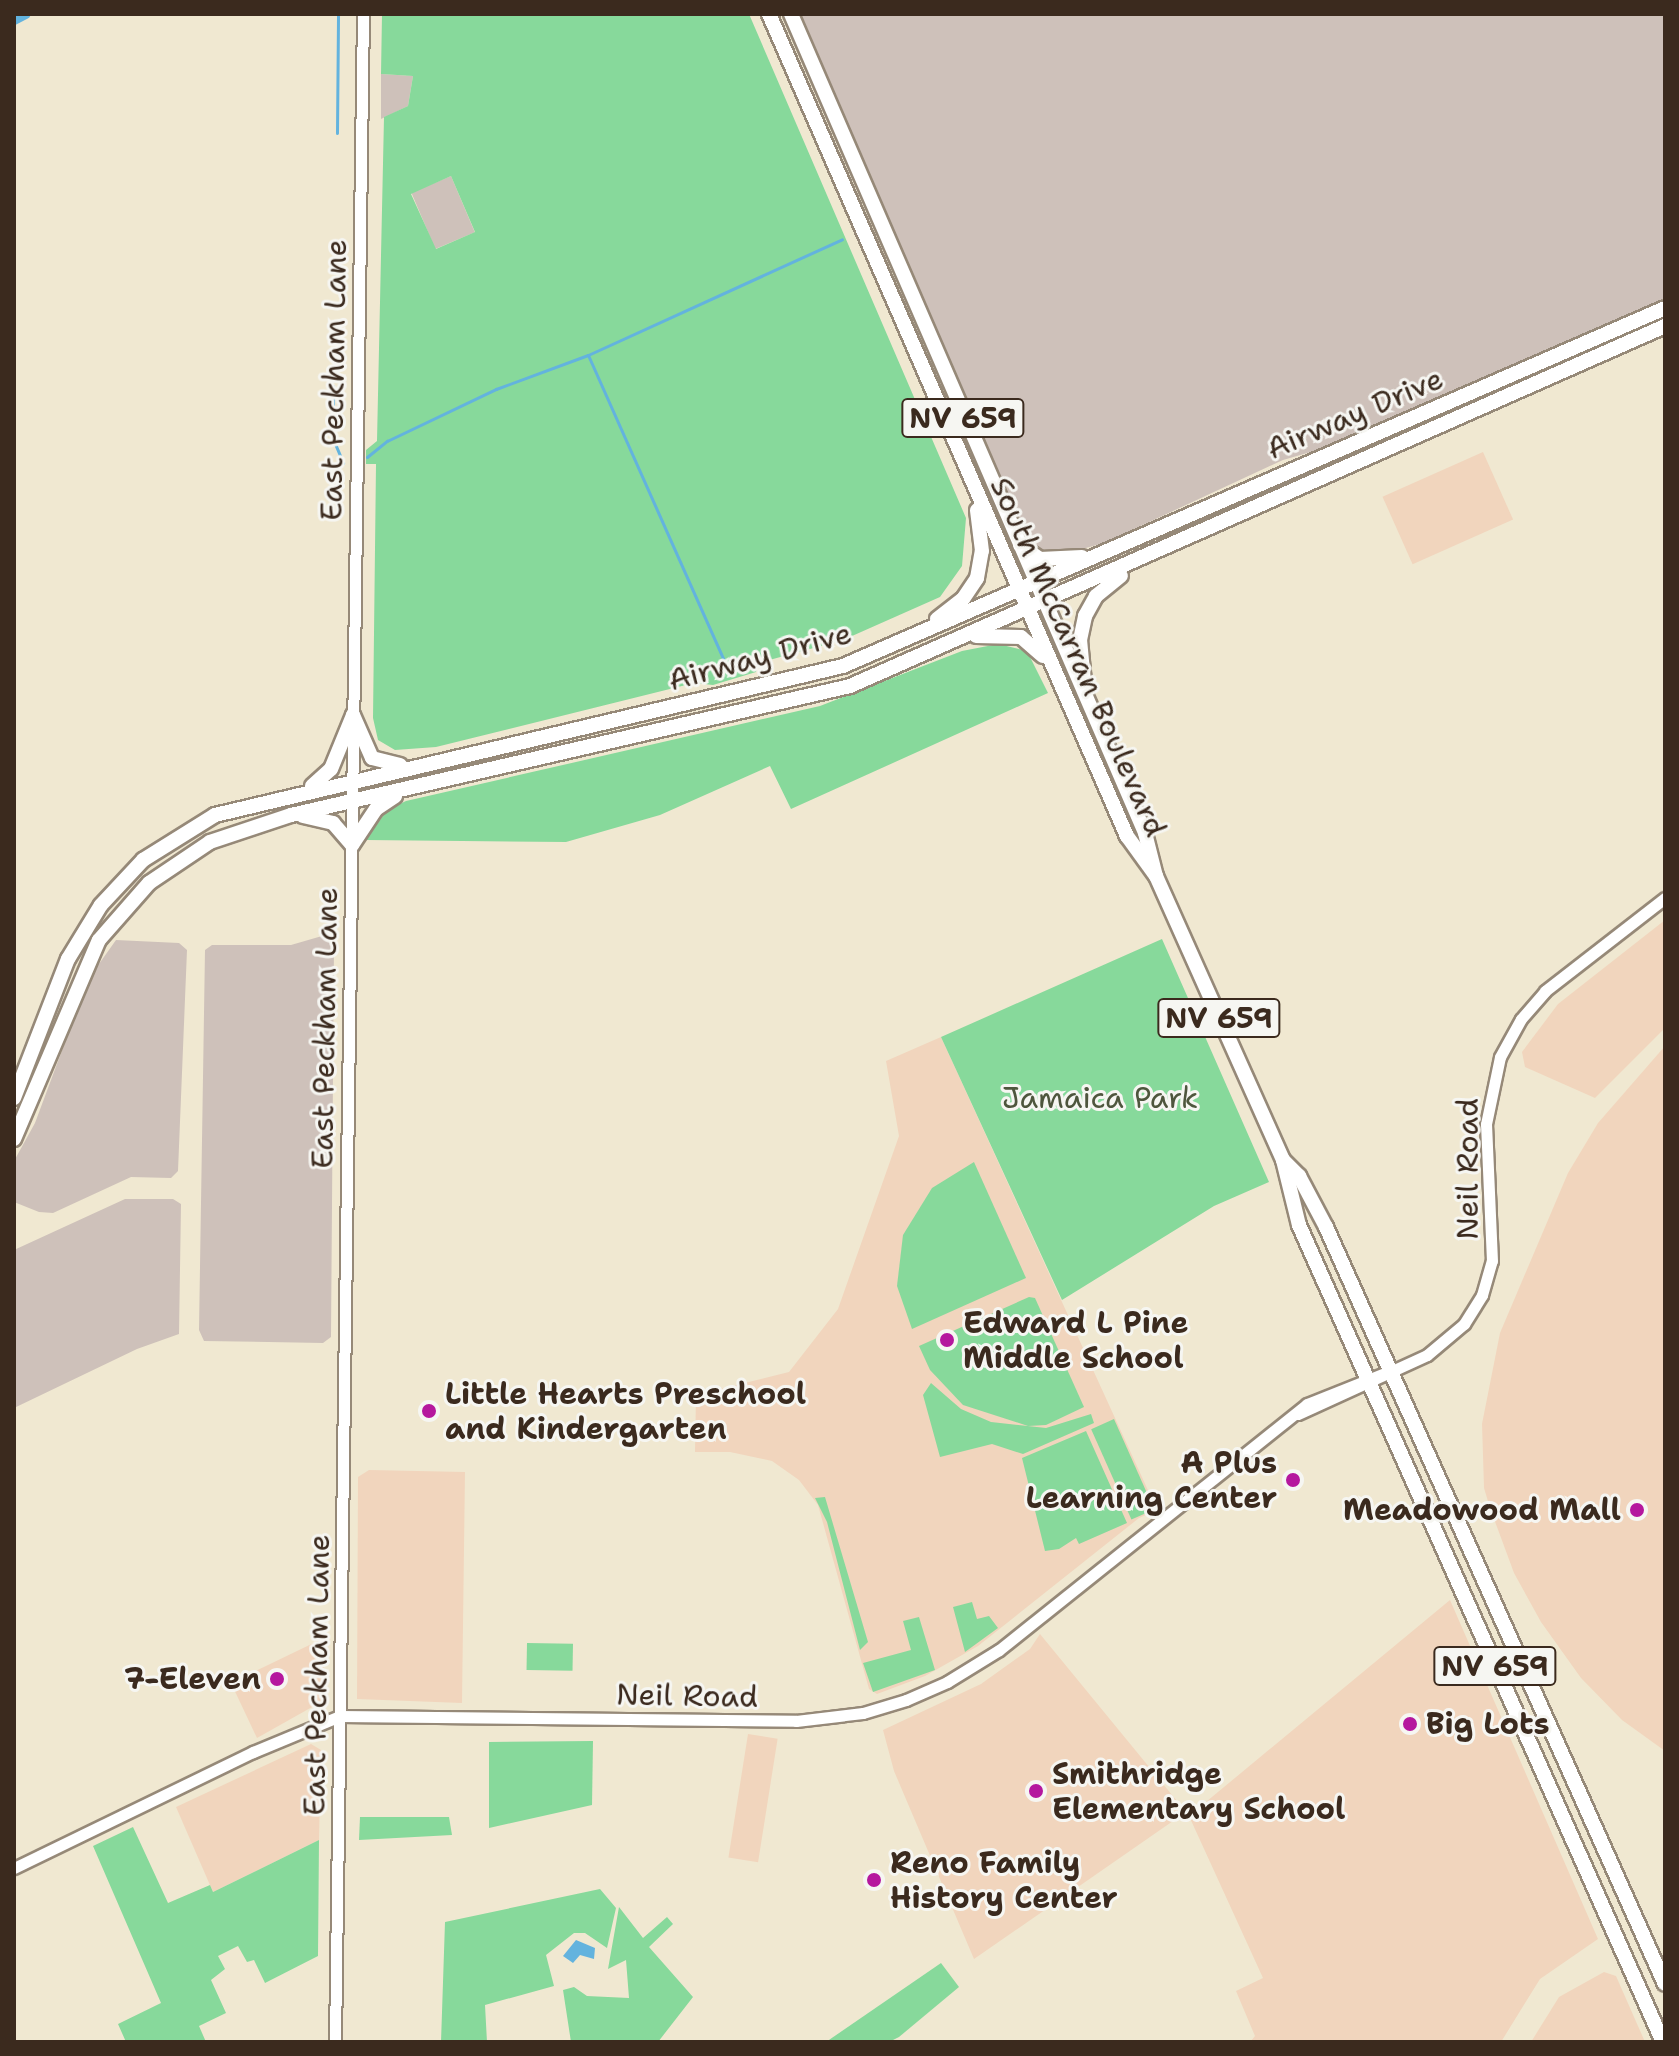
<!DOCTYPE html>
<html>
<head>
<meta charset="utf-8">
<style>
	body { margin:0 }
	#map { position:relative; width:1679px; height:2056px; overflow:hidden; background:#f0e8d1; font-family:"Shantell Sans",sans-serif }
	div>[style] { position:absolute }
	.built>* { inset:0; background:#f1d5bd; transform-origin:0 0 }
	.industrial>* { inset:0; background:#cec1ba; transform-origin:0 0 }
	.green>* { inset:0; background:#87d99b; transform-origin:0 0 }
	.water>* { inset:0; background:#63b3de }
	.stream>* { height:3px; margin:-1.5px; padding:0 1.5px; transform-origin:1.5px; border-radius:1.5px; background:#63b3de }
	.canal>* { height:10px; margin:-5px; padding:0 5px; transform-origin:5px; border-radius:5px; background:#63b3de }
	.roads { filter:drop-shadow(2px 0 #968978) drop-shadow(-2px 0 #968978) drop-shadow(0 2px #968978) drop-shadow(0 -2px #968978) }
	.minor>* { height:11px; margin:-5.5px; padding:0 5.5px; transform-origin:5.5px; border-radius:5.5px; background:#fff }
	.major>* { height:14px; margin:-7px; padding:0 7px; transform-origin:7px; border-radius:7px; background:#fff }
	.dots>* { width:22px; height:22px; translate:-50% -50%; box-sizing:border-box; border:4px solid #f6f6f2; border-radius:50% }
	span { translate:-50% -50%; white-space:nowrap; text-align:center; line-height:1.15; -webkit-text-stroke:6px #f6f6f2; paint-order:stroke }
	.shield-label span { padding:2px 6px; background:#f6f6f2; border:2px solid; border-radius:6px; -webkit-text-stroke-width:0 }
	.shield-label { font-size:28px; color:#3b2a1e; font-weight:700 }
	.street-label { font-size:30px; color:#3b2a1e }
	.park-label { font-size:30px; color:#4e563d }
	.poi-label { font-size:30px; color:#3b2a1e; font-weight:700 }
	.left { translate:0 -50%; text-align:left }
	.right { translate:-100% -50%; text-align:right }
	.frame { position:absolute; inset:0; border:16px solid #3b2a1e; pointer-events:none }
</style>
</head>
<body>
<div id="map">
	<div class="built">
		<div style="left:1483px;top:452px;width:74px;height:110px;rotate:66deg"></div>
		<div style="clip-path:polygon(1665px 920px,1665px 1028px,1595px 1098px,1525px 1067px,1522px 1052px,1558px 1004px)"></div>
		<div style="clip-path:polygon(941px 1037px,1157px 1510px,1139px 1518px,978px 1646px,925px 1676px,877px 1694px,869px 1689px,818px 1505px,799px 1480px,772px 1461px,730px 1452px,695px 1452px,696px 1395px,789px 1372px,838px 1309px,899px 1136px,886px 1061px)"></div>
		<div style="clip-path:polygon(1665px 1046px,1665px 1751px,1622px 1720px,1581px 1678px,1541px 1622px,1514px 1573px,1490px 1508px,1484px 1488px,1482px 1424px,1500px 1333px,1568px 1173px,1598px 1123px)"></div>
		<div style="clip-path:polygon(369px 1470px,465px 1472px,462px 1703px,357px 1699px,358px 1477px)"></div>
		<div style="clip-path:polygon(1450px 1600px,1598px 1939px,1540px 1979px,1501px 2042px,1250px 2042px,1255px 2036px,1236px 1991px,1263px 1978px,1189px 1816px)"></div>
		<div style="clip-path:polygon(1040px 1634px,1186px 1812px,974px 1959px,894px 1771px,883px 1730px,981px 1684px,1030px 1649px)"></div>
		<div style="clip-path:polygon(326px 1637px,321px 1702px,257px 1738px,231px 1683px)"></div>
		<div style="left:748px;top:1734px;width:30px;height:125px;rotate:9deg"></div>
		<div style="clip-path:polygon(311px 1744px,321px 1750px,319px 1840px,213px 1892px,176px 1807px)"></div>
		<div style="clip-path:polygon(1604px 1972px,1616px 1976px,1645px 2042px,1531px 2042px,1559px 1997px)"></div>
	</div>
	<div class="industrial">
		<div style="clip-path:polygon(801px 14px,1665px 14px,1665px 298px,1328px 447px,1283px 460px,1104px 543px,1075px 551px,1042px 550px,1022px 532px)"></div>
		<div style="clip-path:polygon(381px 74px,413px 76px,408px 106px,381px 119px)"></div>
		<div style="left:451px;top:176px;width:61px;height:43px;rotate:67deg"></div>
		<div style="clip-path:polygon(322px 936px,334px 945px,331px 1337px,323px 1343px,204px 1341px,199px 1330px,205px 950px,212px 945px,291px 945px)"></div>
		<div style="clip-path:polygon(116px 940px,179px 943px,187px 950px,178px 1171px,171px 1178px,131px 1177px,53px 1213px,39px 1212px,14px 1202px,14px 1161px,35px 1123px,89px 978px)"></div>
		<div style="clip-path:polygon(125px 1199px,173px 1199px,181px 1204px,179px 1334px,137px 1349px,14px 1408px,14px 1250px)"></div>
	</div>
	<div class="green">
		<div style="clip-path:polygon(evenodd,382px 14px,749px 14px,966px 518px,962px 566px,940px 597px,843px 640px,758px 663px,756px 672px,713px 685px,694px 683px,436px 747px,395px 750px,378px 740px,373px 718px,376px 464px,366px 464px,366px 450px,377px 441px,384px 117px,408px 106px,413px 76px,381px 74px,382px 14px,451px 176px,475px 232px,436px 249px,411px 194px,451px 176px)"></div>
		<div style="clip-path:polygon(998px 644px,1027px 651px,1048px 693px,791px 809px,770px 766px,660px 815px,566px 842px,366px 840px,387px 810px,406px 801px,820px 706px,962px 651px)"></div>
		<div style="clip-path:polygon(1162px 939px,1269px 1182px,1214px 1206px,1062px 1300px,941px 1037px)"></div>
		<div style="clip-path:polygon(974px 1162px,1026px 1278px,912px 1329px,897px 1286px,903px 1235px,932px 1188px)"></div>
		<div style="clip-path:polygon(1029px 1297px,1035px 1298px,1084px 1407px,1046px 1425px,1028px 1426px,963px 1405px,930px 1370px,919px 1346px)"></div>
		<div style="clip-path:polygon(931px 1383px,961px 1409px,991px 1422px,1046px 1428px,1091px 1414px,1094px 1423px,1023px 1454px,992px 1444px,940px 1457px,923px 1395px)"></div>
		<div style="left:1114px;top:1419px;width:99px;height:25px;rotate:66deg"></div>
		<div style="clip-path:polygon(1086px 1431px,1127px 1523px,1079px 1544px,1076px 1538px,1059px 1549px,1045px 1551px,1022px 1458px)"></div>
		<div style="clip-path:polygon(825px 1497px,868px 1642px,860px 1650px,827px 1522px,815px 1498px)"></div>
		<div style="clip-path:polygon(972px 1602px,977px 1619px,989px 1616px,998px 1628px,965px 1652px,953px 1607px)"></div>
		<div style="clip-path:polygon(919px 1617px,935px 1670px,873px 1692px,863px 1663px,911px 1650px,903px 1621px)"></div>
		<div style="left:527px;top:1643px;width:46px;height:27px;rotate:1deg"></div>
		<div style="clip-path:polygon(593px 1741px,592px 1805px,489px 1828px,489px 1742px)"></div>
		<div style="clip-path:polygon(360px 1817px,449px 1817px,452px 1835px,359px 1840px)"></div>
		<div style="clip-path:polygon(133px 1827px,168px 1903px,210px 1885px,213px 1892px,319px 1840px,318px 1956px,265px 1983px,254px 1960px,247px 1962px,238px 1946px,218px 1956px,225px 1969px,211px 1980px,226px 2013px,199px 2026px,206px 2042px,126px 2042px,118px 2024px,161px 2003px,93px 1846px)"></div>
		<div style="clip-path:polygon(600px 1889px,616px 1908px,607px 1948px,585px 1933px,574px 1933px,546px 1955px,554px 1986px,485px 2005px,487px 2042px,441px 2042px,445px 1922px)"></div>
		<div style="clip-path:polygon(619px 1907px,643px 1938px,667px 1917px,673px 1924px,649px 1947px,693px 1997px,658px 2042px,571px 2042px,563px 1990px,574px 1987px,587px 1996px,629px 1998px,626px 1960px,608px 1969px)"></div>
		<div style="clip-path:polygon(941px 1963px,959px 1987px,899px 2037px,889px 2042px,826px 2042px)"></div>
	</div>
	<div class="water">
		<div style="clip-path:polygon(576px 1940px,595px 1948px,594px 1959px,580px 1955px,573px 1963px,563px 1956px)"></div>
	</div>
	<div class="stream">
		<div style="left:337px;top:133px;width:119px;rotate:-89.5deg"></div>
		<div style="left:588px;top:355px;width:349px;rotate:66deg"></div>
		<div style="left:333px;top:386px;width:53px;rotate:90deg"></div>
		<div style="left:333px;top:439px;width:26px;rotate:67deg"></div>
		<div style="left:367px;top:457px;width:26px;rotate:-39deg"></div>
		<div style="left:387px;top:441px;width:121px;rotate:-25.5deg"></div>
		<div style="left:496px;top:389px;width:98px;rotate:-20.3deg"></div>
		<div style="left:588px;top:355px;width:279px;rotate:-24.5deg"></div>
	</div>
	<div class="canal">
		<div style="left:14px;top:20px;width:13px;rotate:-27deg"></div>
	</div>
	<div class="roads">
		<div class="minor">
			<div style="left:1298px;top:1414px;width:142px;rotate:-24.6deg"></div>
			<div style="left:1427px;top:1355px;width:48px;rotate:-40deg"></div>
			<div style="left:1464px;top:1324px;width:34px;rotate:-58deg"></div>
			<div style="left:1482px;top:1295px;width:35px;rotate:-74deg"></div>
			<div style="left:1492px;top:1261px;width:137px;rotate:-92.5deg"></div>
			<div style="left:1486px;top:1124px;width:68px;rotate:-78.2deg"></div>
			<div style="left:1500px;top:1057px;width:43px;rotate:-61.1deg"></div>
			<div style="left:1521px;top:1019px;width:37px;rotate:-49deg"></div>
			<div style="left:1545px;top:991px;width:152px;rotate:-37.8deg"></div>
			<div style="left:14px;top:1868px;width:266px;rotate:-25.9deg"></div>
			<div style="left:253px;top:1752px;width:94px;rotate:-22.5deg"></div>
			<div style="left:340px;top:1716px;width:456px;rotate:0.6deg"></div>
			<div style="left:796px;top:1721px;width:67px;rotate:-6.8deg"></div>
			<div style="left:863px;top:1713px;width:45px;rotate:-16.8deg"></div>
			<div style="left:906px;top:1700px;width:45px;rotate:-23.7deg"></div>
			<div style="left:947px;top:1682px;width:61px;rotate:-31.6deg"></div>
			<div style="left:999px;top:1650px;width:394px;rotate:-38.6deg"></div>
			<div style="left:1307px;top:1404px;width:89px;rotate:-21.7deg"></div>
			<div style="left:335px;top:2042px;width:2028px;rotate:-89.21deg"></div>
		</div>
		<div class="major">
			<div style="left:769px;top:14px;width:897px;rotate:66.47deg"></div>
			<div style="left:1127px;top:836px;width:49px;rotate:54.1deg"></div>
			<div style="left:791px;top:14px;width:892px;rotate:66.62deg"></div>
			<div style="left:1145px;top:833px;width:44px;rotate:75.7deg"></div>
			<div style="left:1156px;top:876px;width:311px;rotate:65.9deg"></div>
			<div style="left:1283px;top:1160px;width:67px;rotate:76.2deg"></div>
			<div style="left:1299px;top:1225px;width:894px;rotate:65.99deg"></div>
			<div style="left:1020px;top:545px;width:24px;rotate:35deg"></div>
			<div style="left:1040px;top:559px;width:42px;rotate:-2.7deg"></div>
			<div style="left:937px;top:619px;width:33px;rotate:-38deg"></div>
			<div style="left:963px;top:599px;width:25px;rotate:-56deg"></div>
			<div style="left:977px;top:578px;width:27px;rotate:-80deg"></div>
			<div style="left:982px;top:551px;width:41px;rotate:-97deg"></div>
			<div style="left:976px;top:636px;width:45px;rotate:1.3deg"></div>
			<div style="left:1021px;top:637px;width:29px;rotate:41deg"></div>
			<div style="left:1084px;top:682px;width:42px;rotate:-95.4deg"></div>
			<div style="left:1080px;top:640px;width:25px;rotate:-78deg"></div>
			<div style="left:1085px;top:616px;width:23px;rotate:-61deg"></div>
			<div style="left:1096px;top:596px;width:32px;rotate:-39deg"></div>
			<div style="left:353px;top:715px;width:47px;rotate:66.2deg"></div>
			<div style="left:372px;top:758px;width:29px;rotate:14deg"></div>
			<div style="left:312px;top:786px;width:25px;rotate:-42deg"></div>
			<div style="left:331px;top:769px;width:58px;rotate:-67.8deg"></div>
			<div style="left:303px;top:816px;width:31px;rotate:13deg"></div>
			<div style="left:333px;top:823px;width:29px;rotate:49deg"></div>
			<div style="left:352px;top:845px;width:43px;rotate:-56.3deg"></div>
			<div style="left:376px;top:809px;width:23px;rotate:-34deg"></div>
			<div style="left:14px;top:1098px;width:149px;rotate:-68.8deg"></div>
			<div style="left:68px;top:959px;width:63px;rotate:-58.6deg"></div>
			<div style="left:101px;top:905px;width:62px;rotate:-47deg"></div>
			<div style="left:143px;top:860px;width:85px;rotate:-32deg"></div>
			<div style="left:215px;top:815px;width:645px;rotate:-13.35deg"></div>
			<div style="left:843px;top:666px;width:897px;rotate:-23.53deg"></div>
			<div style="left:14px;top:1139px;width:216px;rotate:-66.9deg"></div>
			<div style="left:99px;top:940px;width:76px;rotate:-48.7deg"></div>
			<div style="left:149px;top:883px;width:73px;rotate:-33.9deg"></div>
			<div style="left:210px;top:842px;width:85px;rotate:-18.4deg"></div>
			<div style="left:291px;top:815px;width:574px;rotate:-12.99deg"></div>
			<div style="left:850px;top:686px;width:891px;rotate:-23.83deg"></div>
			<div style="left:1283px;top:1160px;width:23px;rotate:45deg"></div>
			<div style="left:1299px;top:1176px;width:58px;rotate:62.1deg"></div>
			<div style="left:1326px;top:1227px;width:829px;rotate:65.88deg"></div>
		</div>
	</div>
	<div class="dots">
		<div style="left:947px;top:1340px;background:#b5179e"></div>
		<div style="left:429px;top:1411px;background:#b5179e"></div>
		<div style="left:1293px;top:1480px;background:#b5179e"></div>
		<div style="left:1637px;top:1510px;background:#b5179e"></div>
		<div style="left:277px;top:1679px;background:#b5179e"></div>
		<div style="left:1410px;top:1724px;background:#b5179e"></div>
		<div style="left:1036px;top:1791px;background:#b5179e"></div>
		<div style="left:874px;top:1880px;background:#b5179e"></div>
	</div>
	<div class="shield-label">
		<span style="left:963px;top:418px">NV 659</span>
		<span style="left:1219px;top:1018px">NV 659</span>
		<span style="left:1495px;top:1666px">NV 659</span>
	</div>
	<div class="street-label">
		<span style="left:334px;top:380px;rotate:-89deg">East Peckham Lane</span>
		<span style="left:1355px;top:414px;rotate:-23deg">Airway Drive</span>
		<span style="left:760px;top:657px;rotate:-15deg">Airway Drive</span>
		<span style="left:1078px;top:657px;rotate:66deg">South McCarran Boulevard</span>
		<span style="left:325px;top:1028px;rotate:-89deg">East Peckham Lane</span>
		<span style="left:1468px;top:1169px;rotate:-90deg">Neil Road</span>
		<span style="left:317px;top:1675px;rotate:-89deg">East Peckham Lane</span>
		<span style="left:687px;top:1696px;rotate:1deg">Neil Road</span>
	</div>
	<div class="park-label">
		<span style="left:1100px;top:1098px">Jamaica Park</span>
	</div>
	<div class="poi-label">
		<span class="left" style="left:963px;top:1340px">Edward L Pine<br>Middle School</span>
		<span class="left" style="left:445px;top:1411px">Little Hearts Preschool<br>and Kindergarten</span>
		<span class="right" style="left:1277px;top:1480px">A Plus<br>Learning Center</span>
		<span class="right" style="left:1621px;top:1510px">Meadowood Mall</span>
		<span class="right" style="left:261px;top:1679px">7-Eleven</span>
		<span class="left" style="left:1426px;top:1724px">Big Lots</span>
		<span class="left" style="left:1052px;top:1791px">Smithridge<br>Elementary School</span>
		<span class="left" style="left:890px;top:1880px">Reno Family<br>History Center</span>
	</div>
	<div class="frame"></div>
</div>
</body>
</html>
